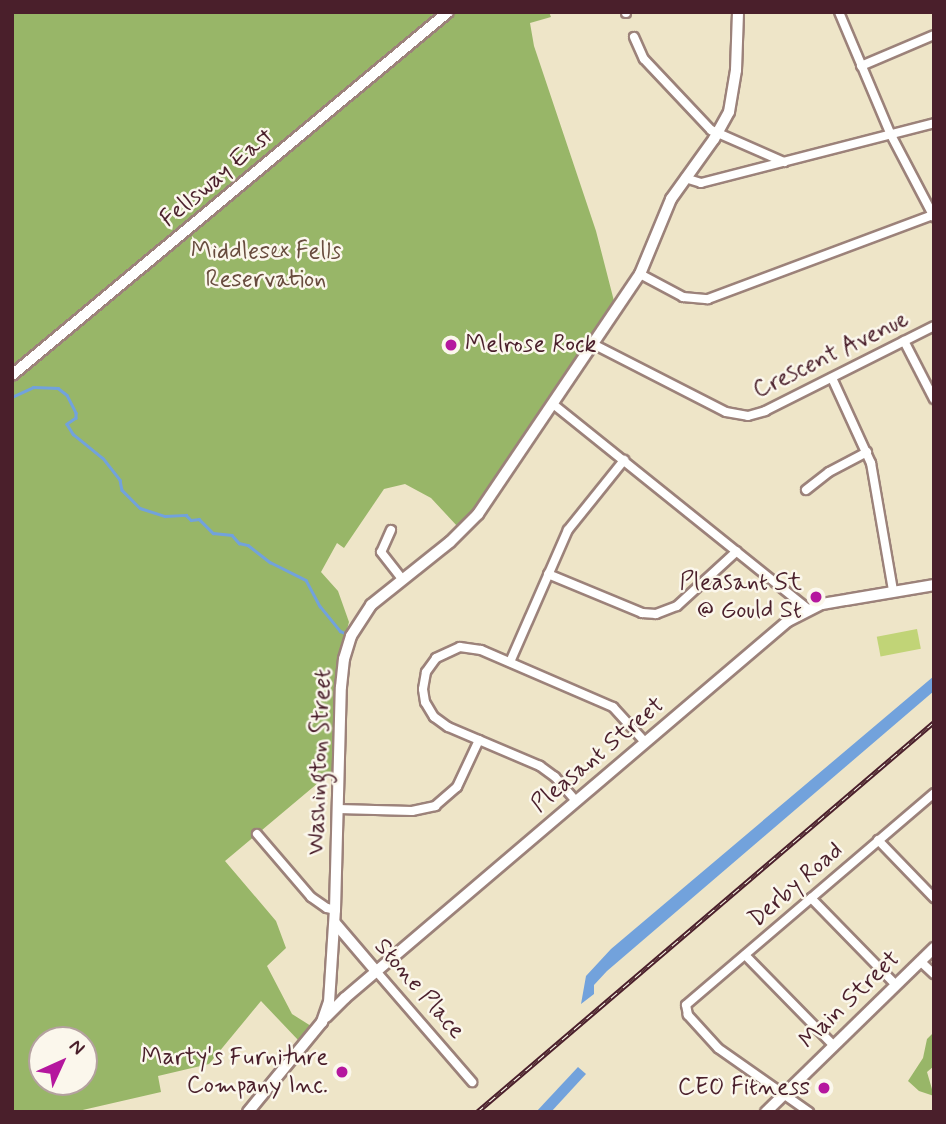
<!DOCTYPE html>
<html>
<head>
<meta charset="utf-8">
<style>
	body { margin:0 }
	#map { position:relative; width:946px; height:1124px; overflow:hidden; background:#eee5c8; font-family:Mynerve,sans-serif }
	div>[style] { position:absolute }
	.green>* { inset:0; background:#c1d477; transform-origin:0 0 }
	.forest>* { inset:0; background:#98b668 }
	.water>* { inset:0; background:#72a2dc }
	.stream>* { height:2.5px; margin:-1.25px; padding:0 1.25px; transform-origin:1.25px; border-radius:1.25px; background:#72a2dc }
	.roads { filter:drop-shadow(2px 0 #9c827a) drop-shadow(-2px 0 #9c827a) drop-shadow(0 2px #9c827a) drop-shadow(0 -2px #9c827a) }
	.minor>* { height:8px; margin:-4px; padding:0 4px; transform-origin:4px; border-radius:4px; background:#fff }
	.major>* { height:10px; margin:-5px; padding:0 5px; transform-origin:5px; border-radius:5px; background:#fff }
	.rail>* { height:5px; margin-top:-2.5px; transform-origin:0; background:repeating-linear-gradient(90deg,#fbf7ec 0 8px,#4a1f2b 0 16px); box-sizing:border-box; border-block:2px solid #4a1f2b }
	.dots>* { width:19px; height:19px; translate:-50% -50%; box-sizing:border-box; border:4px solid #fbf7ec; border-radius:50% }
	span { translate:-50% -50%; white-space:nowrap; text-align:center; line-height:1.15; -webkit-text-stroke:5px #fbf7ec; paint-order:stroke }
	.street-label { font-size:24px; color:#4a1f2b }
	.park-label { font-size:24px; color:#684c3e }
	.poi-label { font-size:24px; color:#4a1f2b }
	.left { translate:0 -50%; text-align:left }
	.right { translate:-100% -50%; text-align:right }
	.frame { position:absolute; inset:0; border:14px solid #4a1f2b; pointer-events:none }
	.north { position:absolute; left:28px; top:1026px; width:70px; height:70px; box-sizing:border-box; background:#fbf7ec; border:2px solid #b4a19f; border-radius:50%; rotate:45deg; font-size:19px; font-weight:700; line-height:28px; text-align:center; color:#4a1f2b }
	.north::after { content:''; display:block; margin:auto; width:24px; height:32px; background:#b5179e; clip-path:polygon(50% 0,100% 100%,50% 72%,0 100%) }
</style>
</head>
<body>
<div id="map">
	<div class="green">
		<div style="left:917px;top:629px;width:20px;height:41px;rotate:79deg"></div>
	</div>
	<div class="forest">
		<div style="clip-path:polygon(evenodd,12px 12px,549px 12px,551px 17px,530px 23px,534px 46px,596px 231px,614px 301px,477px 506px,458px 527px,431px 498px,405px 484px,384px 489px,344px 548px,337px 543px,321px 572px,338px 591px,349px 622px,337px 668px,335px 774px,318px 783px,225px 861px,276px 921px,286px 948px,267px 966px,292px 1014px,311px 1026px,299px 1041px,261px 1001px,209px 1064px,158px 1076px,161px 1092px,74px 1112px,12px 1112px,12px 12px,42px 1040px,84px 1040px,84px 1082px,42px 1082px,42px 1040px)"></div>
		<div style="clip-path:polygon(934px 1032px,934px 1066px,927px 1072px,934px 1096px,919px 1091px,908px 1081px,923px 1058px,927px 1039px)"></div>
	</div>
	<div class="water">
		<div style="clip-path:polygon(934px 676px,934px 691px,607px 971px,594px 985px,594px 994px,581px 1004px,586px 976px,611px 949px)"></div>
		<div style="clip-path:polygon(578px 1067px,586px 1074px,551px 1112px,536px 1112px)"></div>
	</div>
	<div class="stream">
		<div style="left:12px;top:397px;width:23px;rotate:-25deg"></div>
		<div style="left:33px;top:387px;width:25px;rotate:2deg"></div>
		<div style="left:58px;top:388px;width:11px;rotate:38deg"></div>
		<div style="left:67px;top:395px;width:20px;rotate:63deg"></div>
		<div style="left:76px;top:413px;width:5px;rotate:90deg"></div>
		<div style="left:76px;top:418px;width:11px;rotate:146deg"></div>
		<div style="left:67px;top:424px;width:12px;rotate:59deg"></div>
		<div style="left:73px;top:434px;width:38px;rotate:39deg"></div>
		<div style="left:103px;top:458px;width:28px;rotate:52deg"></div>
		<div style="left:120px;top:480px;width:10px;rotate:79deg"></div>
		<div style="left:122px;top:490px;width:25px;rotate:45deg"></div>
		<div style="left:140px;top:508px;width:26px;rotate:18deg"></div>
		<div style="left:165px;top:516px;width:21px;rotate:-3deg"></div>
		<div style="left:186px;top:515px;width:7px;rotate:45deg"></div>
		<div style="left:191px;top:520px;width:8px;rotate:-7deg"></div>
		<div style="left:199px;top:519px;width:20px;rotate:45deg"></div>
		<div style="left:213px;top:533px;width:19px;rotate:6deg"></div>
		<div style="left:232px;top:535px;width:11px;rotate:49deg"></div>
		<div style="left:239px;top:543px;width:9px;rotate:13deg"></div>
		<div style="left:248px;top:545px;width:28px;rotate:38deg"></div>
		<div style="left:270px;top:562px;width:40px;rotate:26.6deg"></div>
		<div style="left:306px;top:580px;width:30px;rotate:62deg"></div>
		<div style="left:320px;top:606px;width:32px;rotate:51deg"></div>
		<div style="left:340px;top:631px;width:8px;rotate:23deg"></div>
	</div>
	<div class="roads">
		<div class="minor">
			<div style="left:626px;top:12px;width:1px;rotate:90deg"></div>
			<div style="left:839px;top:12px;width:134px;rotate:67.1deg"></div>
			<div style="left:891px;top:135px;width:93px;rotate:62.3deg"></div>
			<div style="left:634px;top:37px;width:24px;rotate:66deg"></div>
			<div style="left:644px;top:59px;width:98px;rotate:46.7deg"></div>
			<div style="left:711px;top:130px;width:80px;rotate:23.7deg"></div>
			<div style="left:861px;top:66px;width:79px;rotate:-23deg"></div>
			<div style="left:685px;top:178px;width:17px;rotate:17deg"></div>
			<div style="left:701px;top:183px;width:241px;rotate:-14.4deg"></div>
			<div style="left:640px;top:274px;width:49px;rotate:28.1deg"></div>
			<div style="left:683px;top:297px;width:25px;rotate:5deg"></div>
			<div style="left:708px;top:299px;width:240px;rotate:-20.5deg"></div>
			<div style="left:904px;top:341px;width:65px;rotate:62.7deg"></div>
			<div style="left:593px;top:344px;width:149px;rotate:27.1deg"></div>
			<div style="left:726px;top:412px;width:22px;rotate:10deg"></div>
			<div style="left:748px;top:416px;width:18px;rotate:-16deg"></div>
			<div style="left:765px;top:411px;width:189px;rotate:-26.7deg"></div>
			<div style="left:832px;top:378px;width:94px;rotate:65.4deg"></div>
			<div style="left:871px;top:463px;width:130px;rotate:80.2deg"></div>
			<div style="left:553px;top:404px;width:327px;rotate:38.8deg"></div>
			<div style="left:806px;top:490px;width:29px;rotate:-38deg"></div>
			<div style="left:829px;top:472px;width:43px;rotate:-27.8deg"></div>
			<div style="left:391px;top:530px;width:24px;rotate:114deg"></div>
			<div style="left:381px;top:552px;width:34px;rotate:52deg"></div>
			<div style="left:548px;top:574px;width:102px;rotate:22.5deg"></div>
			<div style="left:642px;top:613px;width:14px;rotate:4deg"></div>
			<div style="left:656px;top:614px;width:22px;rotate:-21deg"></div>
			<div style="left:677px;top:606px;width:81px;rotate:-42.5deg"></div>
			<div style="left:510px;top:662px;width:144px;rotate:-66.3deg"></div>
			<div style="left:568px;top:530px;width:90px;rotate:-51.3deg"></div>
			<div style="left:576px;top:801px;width:32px;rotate:-131deg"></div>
			<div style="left:555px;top:777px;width:19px;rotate:-144deg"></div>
			<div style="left:540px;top:766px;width:100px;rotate:-157deg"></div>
			<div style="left:448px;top:727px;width:17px;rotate:-144deg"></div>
			<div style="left:434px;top:717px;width:17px;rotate:-121deg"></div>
			<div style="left:425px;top:702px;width:13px;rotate:-99deg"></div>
			<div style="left:423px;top:689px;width:17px;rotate:-80deg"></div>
			<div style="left:426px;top:672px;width:17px;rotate:-54deg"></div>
			<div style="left:436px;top:658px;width:26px;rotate:-25deg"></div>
			<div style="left:460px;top:647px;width:21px;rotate:8deg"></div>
			<div style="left:481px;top:650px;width:144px;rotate:23.4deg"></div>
			<div style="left:613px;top:707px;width:47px;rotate:47.6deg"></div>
			<div style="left:338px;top:809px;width:74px;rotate:1.5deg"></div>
			<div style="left:412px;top:811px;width:24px;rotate:-12deg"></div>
			<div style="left:435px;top:806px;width:29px;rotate:-41deg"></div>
			<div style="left:457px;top:787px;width:52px;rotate:-64.9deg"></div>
			<div style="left:257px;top:834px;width:83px;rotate:49.4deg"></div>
			<div style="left:311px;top:897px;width:19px;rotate:35deg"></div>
			<div style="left:327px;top:908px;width:8px;rotate:14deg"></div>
			<div style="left:878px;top:840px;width:81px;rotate:46deg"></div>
			<div style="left:811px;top:898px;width:122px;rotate:45.7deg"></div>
			<div style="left:745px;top:955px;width:127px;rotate:45.6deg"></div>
			<div style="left:920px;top:961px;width:19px;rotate:43deg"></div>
			<div style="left:376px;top:971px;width:147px;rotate:49.1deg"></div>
			<div style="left:809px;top:1112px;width:111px;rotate:-144.9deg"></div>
			<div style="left:718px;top:1048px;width:45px;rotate:-132.3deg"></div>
			<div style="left:688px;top:1015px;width:10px;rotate:-101deg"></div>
			<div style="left:686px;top:1005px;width:326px;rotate:-40.5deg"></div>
		</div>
		<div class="major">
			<div style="left:12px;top:375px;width:567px;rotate:-39.78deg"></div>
			<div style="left:335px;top:923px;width:63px;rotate:49.5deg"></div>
			<div style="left:326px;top:1017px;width:27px;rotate:-45deg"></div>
			<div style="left:345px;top:998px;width:582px;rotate:-40.4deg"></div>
			<div style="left:788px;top:621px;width:38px;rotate:-27deg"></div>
			<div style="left:822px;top:604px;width:114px;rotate:-9.6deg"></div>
			<div style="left:248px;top:1112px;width:117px;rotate:-50.6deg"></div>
			<div style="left:322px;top:1022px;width:21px;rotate:-71deg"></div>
			<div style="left:329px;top:1002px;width:92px;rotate:-86.3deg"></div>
			<div style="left:335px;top:910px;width:223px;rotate:-88.5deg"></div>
			<div style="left:341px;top:687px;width:28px;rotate:-84deg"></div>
			<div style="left:344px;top:659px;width:24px;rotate:-73deg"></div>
			<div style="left:351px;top:636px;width:37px;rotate:-57deg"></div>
			<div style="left:371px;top:605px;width:101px;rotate:-38.6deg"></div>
			<div style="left:450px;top:542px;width:40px;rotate:-45deg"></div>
			<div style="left:478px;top:514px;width:290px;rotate:-56deg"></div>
			<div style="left:640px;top:274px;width:81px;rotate:-67.5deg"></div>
			<div style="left:671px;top:199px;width:74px;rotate:-54.4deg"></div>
			<div style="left:714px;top:139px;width:31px;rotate:-61deg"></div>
			<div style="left:729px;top:112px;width:43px;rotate:-80.5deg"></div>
			<div style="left:736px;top:70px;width:58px;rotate:-88deg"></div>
			<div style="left:766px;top:1112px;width:235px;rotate:-44.3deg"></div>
		</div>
	</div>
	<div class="rail">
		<div style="left:477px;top:1112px;width:601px;rotate:-40.48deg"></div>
	</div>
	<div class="dots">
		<div style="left:451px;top:345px;background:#b5179e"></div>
		<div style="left:816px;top:597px;background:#b5179e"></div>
		<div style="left:342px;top:1072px;background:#b5179e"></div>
		<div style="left:824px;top:1088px;background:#b5179e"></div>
	</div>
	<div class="street-label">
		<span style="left:217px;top:178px;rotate:-40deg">Fellsway East</span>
		<span style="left:831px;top:355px;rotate:-26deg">Crescent Avenue</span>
		<span style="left:598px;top:755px;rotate:-40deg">Pleasant Street</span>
		<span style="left:320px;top:762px;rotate:-88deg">Washington Street</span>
		<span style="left:796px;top:885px;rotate:-41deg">Derby Road</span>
		<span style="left:419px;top:989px;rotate:49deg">Stone Place</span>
		<span style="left:850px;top:1000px;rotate:-44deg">Main Street</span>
	</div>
	<div class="park-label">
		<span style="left:266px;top:266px">Middlesex Fells<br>Reservation</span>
	</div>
	<div class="poi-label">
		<span class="left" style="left:465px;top:345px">Melrose Rock</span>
		<span class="right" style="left:802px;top:597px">Pleasant St<br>@ Gould St</span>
		<span class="right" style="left:328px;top:1072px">Marty's Furniture<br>Company Inc.</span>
		<span class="right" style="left:810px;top:1088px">CEO Fitness</span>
	</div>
	<div class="frame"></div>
	<div class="north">N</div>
</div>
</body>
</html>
